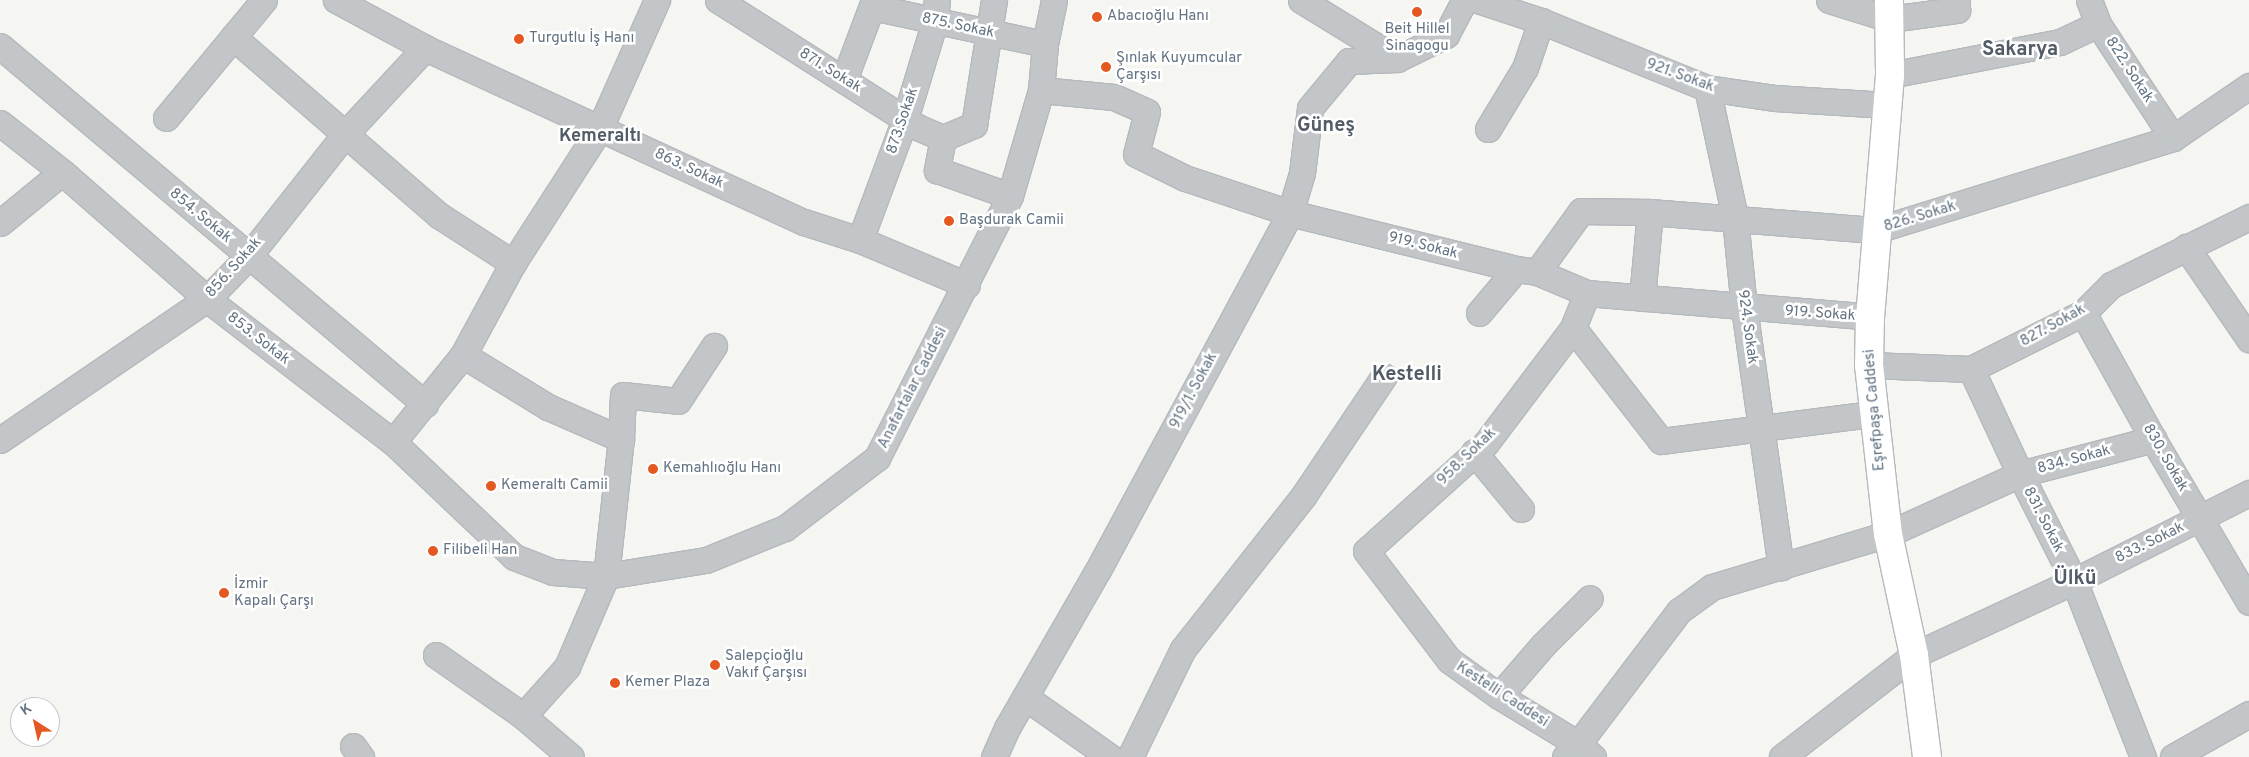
<!DOCTYPE html>
<html>
<head>
<meta charset="utf-8">
<style>
	body { margin:0 }
	#map { position:relative; width:2249px; height:757px; overflow:hidden; background:#f5f5f1; font-family:Overpass,sans-serif }
	div>[style] { position:absolute }
	.roads { filter:drop-shadow(1px 0 #b5b9bd) drop-shadow(-1px 0 #b5b9bd) drop-shadow(0 1px #b5b9bd) drop-shadow(0 -1px #b5b9bd) }
	.minor>* { height:25px; margin:-12.5px; padding:0 12.5px; transform-origin:12.5px; border-radius:12.5px; background:#c2c6c9 }
	.major>* { height:28px; margin:-14px; padding:0 14px; transform-origin:14px; border-radius:14px; background:#fff }
	.dots>* { width:14px; height:14px; translate:-50% -50%; box-sizing:border-box; border:2px solid #fff; border-radius:50% }
	span { translate:-50% -50%; white-space:nowrap; text-align:center; line-height:1.15; -webkit-text-stroke:5px #fff; paint-order:stroke }
	.poi-label { font-size:15px; color:#637382 }
	.left { translate:0 -50%; text-align:left }
	.street-label { font-size:15px; color:#637382 }
	.quarter-label { font-size:18px; color:#515c67; font-weight:700 }
	.district-label { font-size:20px; color:#515c67; font-weight:700 }
	.north { position:absolute; left:10px; top:697px; width:50px; height:50px; box-sizing:border-box; background:#fff; border:1px solid #c1c7cd; border-radius:50%; rotate:325deg; font-size:14px; font-weight:700; line-height:20px; text-align:center; color:#637382 }
	.north::after { content:''; display:block; margin:auto; width:18px; height:22px; background:#e45921; clip-path:polygon(50% 0,100% 100%,50% 72%,0 100%) }
</style>
</head>
<body>
<div id="map">
	<div class="roads">
		<div class="minor">
			<div style="left:336px;top:0;width:101px;rotate:28.3deg"></div>
			<div style="left:425px;top:48px;width:417px;rotate:24.7deg"></div>
			<div style="left:804px;top:222px;width:59px;rotate:17.8deg"></div>
			<div style="left:860px;top:240px;width:116px;rotate:22.8deg"></div>
			<div style="left:718px;top:0;width:236px;rotate:32.5deg"></div>
			<div style="left:917px;top:127px;width:28px;rotate:23deg"></div>
			<div style="left:1301px;top:0;width:113px;rotate:31.6deg"></div>
			<div style="left:1477px;top:0;width:67px;rotate:18.2deg"></div>
			<div style="left:1541px;top:21px;width:179px;rotate:22deg"></div>
			<div style="left:1707px;top:88px;width:69px;rotate:8.4deg"></div>
			<div style="left:1775px;top:98px;width:111px;rotate:3.6deg"></div>
			<div style="left:1829px;top:0;width:64px;rotate:17.3deg"></div>
			<div style="left:1890px;top:19px;width:68px;rotate:-7.7deg"></div>
			<div style="left:1957px;top:10px;width:10px;rotate:-90deg"></div>
			<div style="left:2089px;top:0;width:26px;rotate:69deg"></div>
			<div style="left:2098px;top:24px;width:136px;rotate:56.7deg"></div>
			<div style="left:872px;top:7px;width:177px;rotate:12.1deg"></div>
			<div style="left:233px;top:37px;width:274px;rotate:40.9deg"></div>
			<div style="left:440px;top:216px;width:87px;rotate:32.8deg"></div>
			<div style="left:0;top:46px;width:556px;rotate:40.11deg"></div>
			<div style="left:1890px;top:75px;width:173px;rotate:-11deg"></div>
			<div style="left:2060px;top:42px;width:42px;rotate:-25.3deg"></div>
			<div style="left:844px;top:80px;width:85px;rotate:-69.4deg"></div>
			<div style="left:1707px;top:88px;width:133px;rotate:77.8deg"></div>
			<div style="left:1735px;top:218px;width:90px;rotate:84.3deg"></div>
			<div style="left:1744px;top:308px;width:262px;rotate:81.9deg"></div>
			<div style="left:1041px;top:90px;width:73px;rotate:5.5deg"></div>
			<div style="left:1114px;top:97px;width:36px;rotate:24deg"></div>
			<div style="left:1147px;top:112px;width:43px;rotate:104.7deg"></div>
			<div style="left:1136px;top:154px;width:55px;rotate:26.1deg"></div>
			<div style="left:1185px;top:178px;width:111px;rotate:18.4deg"></div>
			<div style="left:1290px;top:213px;width:233px;rotate:13.9deg"></div>
			<div style="left:1516px;top:269px;width:21px;rotate:8deg"></div>
			<div style="left:1537px;top:272px;width:54px;rotate:22.8deg"></div>
			<div style="left:1587px;top:293px;width:284px;rotate:4.8deg"></div>
			<div style="left:166px;top:118px;width:153px;rotate:-50.3deg"></div>
			<div style="left:0;top:123px;width:79px;rotate:38.3deg"></div>
			<div style="left:62px;top:172px;width:193px;rotate:41.2deg"></div>
			<div style="left:207px;top:299px;width:235px;rotate:37.6deg"></div>
			<div style="left:393px;top:442px;width:167px;rotate:43.5deg"></div>
			<div style="left:514px;top:557px;width:42px;rotate:21deg"></div>
			<div style="left:553px;top:572px;width:53px;rotate:4.3deg"></div>
			<div style="left:606px;top:576px;width:101px;rotate:-9.1deg"></div>
			<div style="left:706px;top:560px;width:85px;rotate:-22.1deg"></div>
			<div style="left:785px;top:528px;width:116px;rotate:-37.3deg"></div>
			<div style="left:877px;top:458px;width:294px;rotate:-63.1deg"></div>
			<div style="left:1010px;top:196px;width:110px;rotate:-73.7deg"></div>
			<div style="left:1041px;top:90px;width:46px;rotate:-85deg"></div>
			<div style="left:1045px;top:44px;width:45px;rotate:-78.4deg"></div>
			<div style="left:1488px;top:129px;width:71px;rotate:-58.8deg"></div>
			<div style="left:1525px;top:68px;width:50px;rotate:-71.2deg"></div>
			<div style="left:943px;top:138px;width:34px;rotate:-23deg"></div>
			<div style="left:974px;top:125px;width:127px;rotate:-80.9deg"></div>
			<div style="left:943px;top:138px;width:33px;rotate:101deg"></div>
			<div style="left:937px;top:170px;width:77px;rotate:19.6deg"></div>
			<div style="left:0;top:223px;width:80px;rotate:-39.4deg"></div>
			<div style="left:860px;top:240px;width:129px;rotate:-69.6deg"></div>
			<div style="left:905px;top:119px;width:102px;rotate:-73deg"></div>
			<div style="left:935px;top:21px;width:21px;rotate:-85deg"></div>
			<div style="left:2186px;top:247px;width:112px;rotate:55.6deg"></div>
			<div style="left:1537px;top:272px;width:75px;rotate:-54.2deg"></div>
			<div style="left:1581px;top:211px;width:69px;rotate:0.8deg"></div>
			<div style="left:1650px;top:212px;width:227px;rotate:4.6deg"></div>
			<div style="left:1876px;top:230px;width:311px;rotate:-17.2deg"></div>
			<div style="left:2173px;top:138px;width:92px;rotate:-34.4deg"></div>
			<div style="left:1587px;top:293px;width:38px;rotate:112deg"></div>
			<div style="left:1573px;top:328px;width:143px;rotate:52.1deg"></div>
			<div style="left:1661px;top:441px;width:214px;rotate:-7.3deg"></div>
			<div style="left:1642px;top:298px;width:86px;rotate:-84.7deg"></div>
			<div style="left:1479px;top:313px;width:57px;rotate:-49.9deg"></div>
			<div style="left:2083px;top:313px;width:144px;rotate:60.9deg"></div>
			<div style="left:2153px;top:439px;width:189px;rotate:59.5deg"></div>
			<div style="left:1573px;top:328px;width:144px;rotate:127.1deg"></div>
			<div style="left:1486px;top:443px;width:161px;rotate:138deg"></div>
			<div style="left:1366px;top:551px;width:137px;rotate:52.7deg"></div>
			<div style="left:1449px;top:660px;width:62px;rotate:35.8deg"></div>
			<div style="left:1499px;top:696px;width:92px;rotate:31.3deg"></div>
			<div style="left:1578px;top:744px;width:20px;rotate:41deg"></div>
			<div style="left:463px;top:355px;width:100px;rotate:31.5deg"></div>
			<div style="left:548px;top:407px;width:80px;rotate:23.7deg"></div>
			<div style="left:1869px;top:365px;width:102px;rotate:2.2deg"></div>
			<div style="left:1971px;top:369px;width:125px;rotate:-26.6deg"></div>
			<div style="left:2083px;top:313px;width:40px;rotate:-45deg"></div>
			<div style="left:2111px;top:285px;width:154px;rotate:-26.2deg"></div>
			<div style="left:1971px;top:369px;width:116px;rotate:65deg"></div>
			<div style="left:2020px;top:474px;width:120px;rotate:63.2deg"></div>
			<div style="left:2074px;top:581px;width:189px;rotate:68.6deg"></div>
			<div style="left:0;top:440px;width:250px;rotate:-34.3deg"></div>
			<div style="left:207px;top:299px;width:59px;rotate:-45.7deg"></div>
			<div style="left:248px;top:257px;width:158px;rotate:-51.7deg"></div>
			<div style="left:346px;top:133px;width:116px;rotate:-47.1deg"></div>
			<div style="left:393px;top:442px;width:112px;rotate:-51.2deg"></div>
			<div style="left:463px;top:355px;width:105px;rotate:-61.5deg"></div>
			<div style="left:513px;top:263px;width:161px;rotate:-57.2deg"></div>
			<div style="left:600px;top:128px;width:140px;rotate:-66deg"></div>
			<div style="left:1474px;top:452px;width:74px;rotate:50.5deg"></div>
			<div style="left:436px;top:655px;width:106px;rotate:35deg"></div>
			<div style="left:523px;top:716px;width:63px;rotate:40.5deg"></div>
			<div style="left:1499px;top:696px;width:67px;rotate:-49.2deg"></div>
			<div style="left:1543px;top:645px;width:66px;rotate:-45deg"></div>
			<div style="left:1025px;top:697px;width:104px;rotate:35.2deg"></div>
			<div style="left:523px;top:716px;width:66px;rotate:-48.1deg"></div>
			<div style="left:567px;top:667px;width:99px;rotate:-66.8deg"></div>
			<div style="left:606px;top:576px;width:138px;rotate:-83.8deg"></div>
			<div style="left:621px;top:439px;width:44px;rotate:-87.4deg"></div>
			<div style="left:623px;top:395px;width:55px;rotate:6.2deg"></div>
			<div style="left:678px;top:401px;width:66px;rotate:-56.8deg"></div>
			<div style="left:353px;top:746px;width:14px;rotate:54deg"></div>
			<div style="left:994px;top:757px;width:32px;rotate:-66deg"></div>
			<div style="left:1007px;top:728px;width:182px;rotate:-60.1deg"></div>
			<div style="left:1098px;top:570px;width:405px;rotate:-61.7deg"></div>
			<div style="left:1290px;top:213px;width:42px;rotate:-73.3deg"></div>
			<div style="left:1302px;top:173px;width:65px;rotate:-83deg"></div>
			<div style="left:1310px;top:108px;width:61px;rotate:-50.3deg"></div>
			<div style="left:1349px;top:61px;width:48px;rotate:-2.4deg"></div>
			<div style="left:1397px;top:59px;width:55px;rotate:-26.1deg"></div>
			<div style="left:1446px;top:35px;width:40px;rotate:-62deg"></div>
			<div style="left:1130px;top:757px;width:120px;rotate:-63.9deg"></div>
			<div style="left:1183px;top:649px;width:196px;rotate:-51.8deg"></div>
			<div style="left:1304px;top:495px;width:143px;rotate:-56.1deg"></div>
			<div style="left:1565px;top:757px;width:18px;rotate:-45deg"></div>
			<div style="left:1578px;top:744px;width:167px;rotate:-52.8deg"></div>
			<div style="left:1679px;top:611px;width:41px;rotate:-36deg"></div>
			<div style="left:1712px;top:587px;width:184px;rotate:-16.8deg"></div>
			<div style="left:1888px;top:534px;width:145px;rotate:-24.4deg"></div>
			<div style="left:2020px;top:474px;width:138px;rotate:-14.7deg"></div>
			<div style="left:1782px;top:757px;width:167px;rotate:-37.7deg"></div>
			<div style="left:1914px;top:655px;width:176px;rotate:-24.8deg"></div>
			<div style="left:2074px;top:581px;width:196px;rotate:-26.7deg"></div>
			<div style="left:2173px;top:757px;width:87px;rotate:-29.5deg"></div>
		</div>
		<div class="major">
			<div style="left:1889px;top:0;width:75px;rotate:89.2deg"></div>
			<div style="left:1890px;top:75px;width:243px;rotate:94.7deg"></div>
			<div style="left:1870px;top:317px;width:48px;rotate:91.2deg"></div>
			<div style="left:1869px;top:365px;width:170px;rotate:83.6deg"></div>
			<div style="left:1888px;top:534px;width:124px;rotate:77.9deg"></div>
			<div style="left:1914px;top:655px;width:103px;rotate:82.7deg"></div>
		</div>
	</div>
	<div class="dots">
		<div style="left:1417px;top:12px;background:#e45921"></div>
		<div style="left:1097px;top:17px;background:#e45921"></div>
		<div style="left:519px;top:39px;background:#e45921"></div>
		<div style="left:1106px;top:67px;background:#e45921"></div>
		<div style="left:949px;top:221px;background:#e45921"></div>
		<div style="left:653px;top:469px;background:#e45921"></div>
		<div style="left:491px;top:486px;background:#e45921"></div>
		<div style="left:433px;top:551px;background:#e45921"></div>
		<div style="left:224px;top:593px;background:#e45921"></div>
		<div style="left:715px;top:665px;background:#e45921"></div>
		<div style="left:615px;top:683px;background:#e45921"></div>
	</div>
	<div class="poi-label">
		<span class="left" style="left:1107px;top:17px">Abacıoğlu Hanı</span>
		<span style="left:1417px;top:38px">Beit Hillel<br>Sinagogu</span>
		<span class="left" style="left:529px;top:39px">Turgutlu İş Hanı</span>
		<span class="left" style="left:1116px;top:67px">Şınlak Kuyumcular<br>Çarşısı</span>
		<span class="left" style="left:959px;top:221px">Başdurak Camii</span>
		<span class="left" style="left:663px;top:469px">Kemahlıoğlu Hanı</span>
		<span class="left" style="left:501px;top:486px">Kemeraltı Camii</span>
		<span class="left" style="left:443px;top:551px">Filibeli Han</span>
		<span class="left" style="left:234px;top:593px">İzmir<br>Kapalı Çarşı</span>
		<span class="left" style="left:725px;top:665px">Salepçioğlu<br>Vakıf Çarşısı</span>
		<span class="left" style="left:625px;top:683px">Kemer Plaza</span>
	</div>
	<div class="street-label">
		<span style="left:958px;top:26px;rotate:12deg">875. Sokak</span>
		<span style="left:2129px;top:70px;rotate:57deg">822. Sokak</span>
		<span style="left:830px;top:71px;rotate:32deg">871. Sokak</span>
		<span style="left:1680px;top:76px;rotate:20deg">921. Sokak</span>
		<span style="left:903px;top:121px;rotate:-71deg">873.Sokak</span>
		<span style="left:689px;top:169px;rotate:25deg">863. Sokak</span>
		<span style="left:200px;top:216px;rotate:40deg">854. Sokak</span>
		<span style="left:1920px;top:217px;rotate:-17deg">826. Sokak</span>
		<span style="left:1423px;top:246px;rotate:14deg">919. Sokak</span>
		<span style="left:234px;top:268px;rotate:-48deg">856. Sokak</span>
		<span style="left:1820px;top:314px;rotate:4deg">919. Sokak</span>
		<span style="left:2053px;top:326px;rotate:-29deg">827. Sokak</span>
		<span style="left:1747px;top:327px;rotate:82deg">924. Sokak</span>
		<span style="left:258px;top:339px;rotate:38deg">853. Sokak</span>
		<span style="left:913px;top:388px;rotate:-63deg">Anafartalar Caddesi</span>
		<span style="left:1194px;top:391px;rotate:-62deg">919/1. Sokak</span>
		<span style="left:1875px;top:410px;rotate:-95deg">Eşrefpaşa Caddesi</span>
		<span style="left:1467px;top:457px;rotate:-44deg">958. Sokak</span>
		<span style="left:2165px;top:458px;rotate:60deg">830. Sokak</span>
		<span style="left:2074px;top:460px;rotate:-15deg">834. Sokak</span>
		<span style="left:2043px;top:520px;rotate:63deg">831. Sokak</span>
		<span style="left:2150px;top:543px;rotate:-26deg">833. Sokak</span>
		<span style="left:1502px;top:695px;rotate:33deg">Kestelli Caddesi</span>
	</div>
	<div class="quarter-label">
		<span style="left:600px;top:137px">Kemeraltı</span>
	</div>
	<div class="district-label">
		<span style="left:2020px;top:50px">Sakarya</span>
		<span style="left:1326px;top:126px">Güneş</span>
		<span style="left:1407px;top:375px">Kestelli</span>
		<span style="left:2075px;top:579px">Ülkü</span>
	</div>
	<div class="north">K</div>
</div>
</body>
</html>
